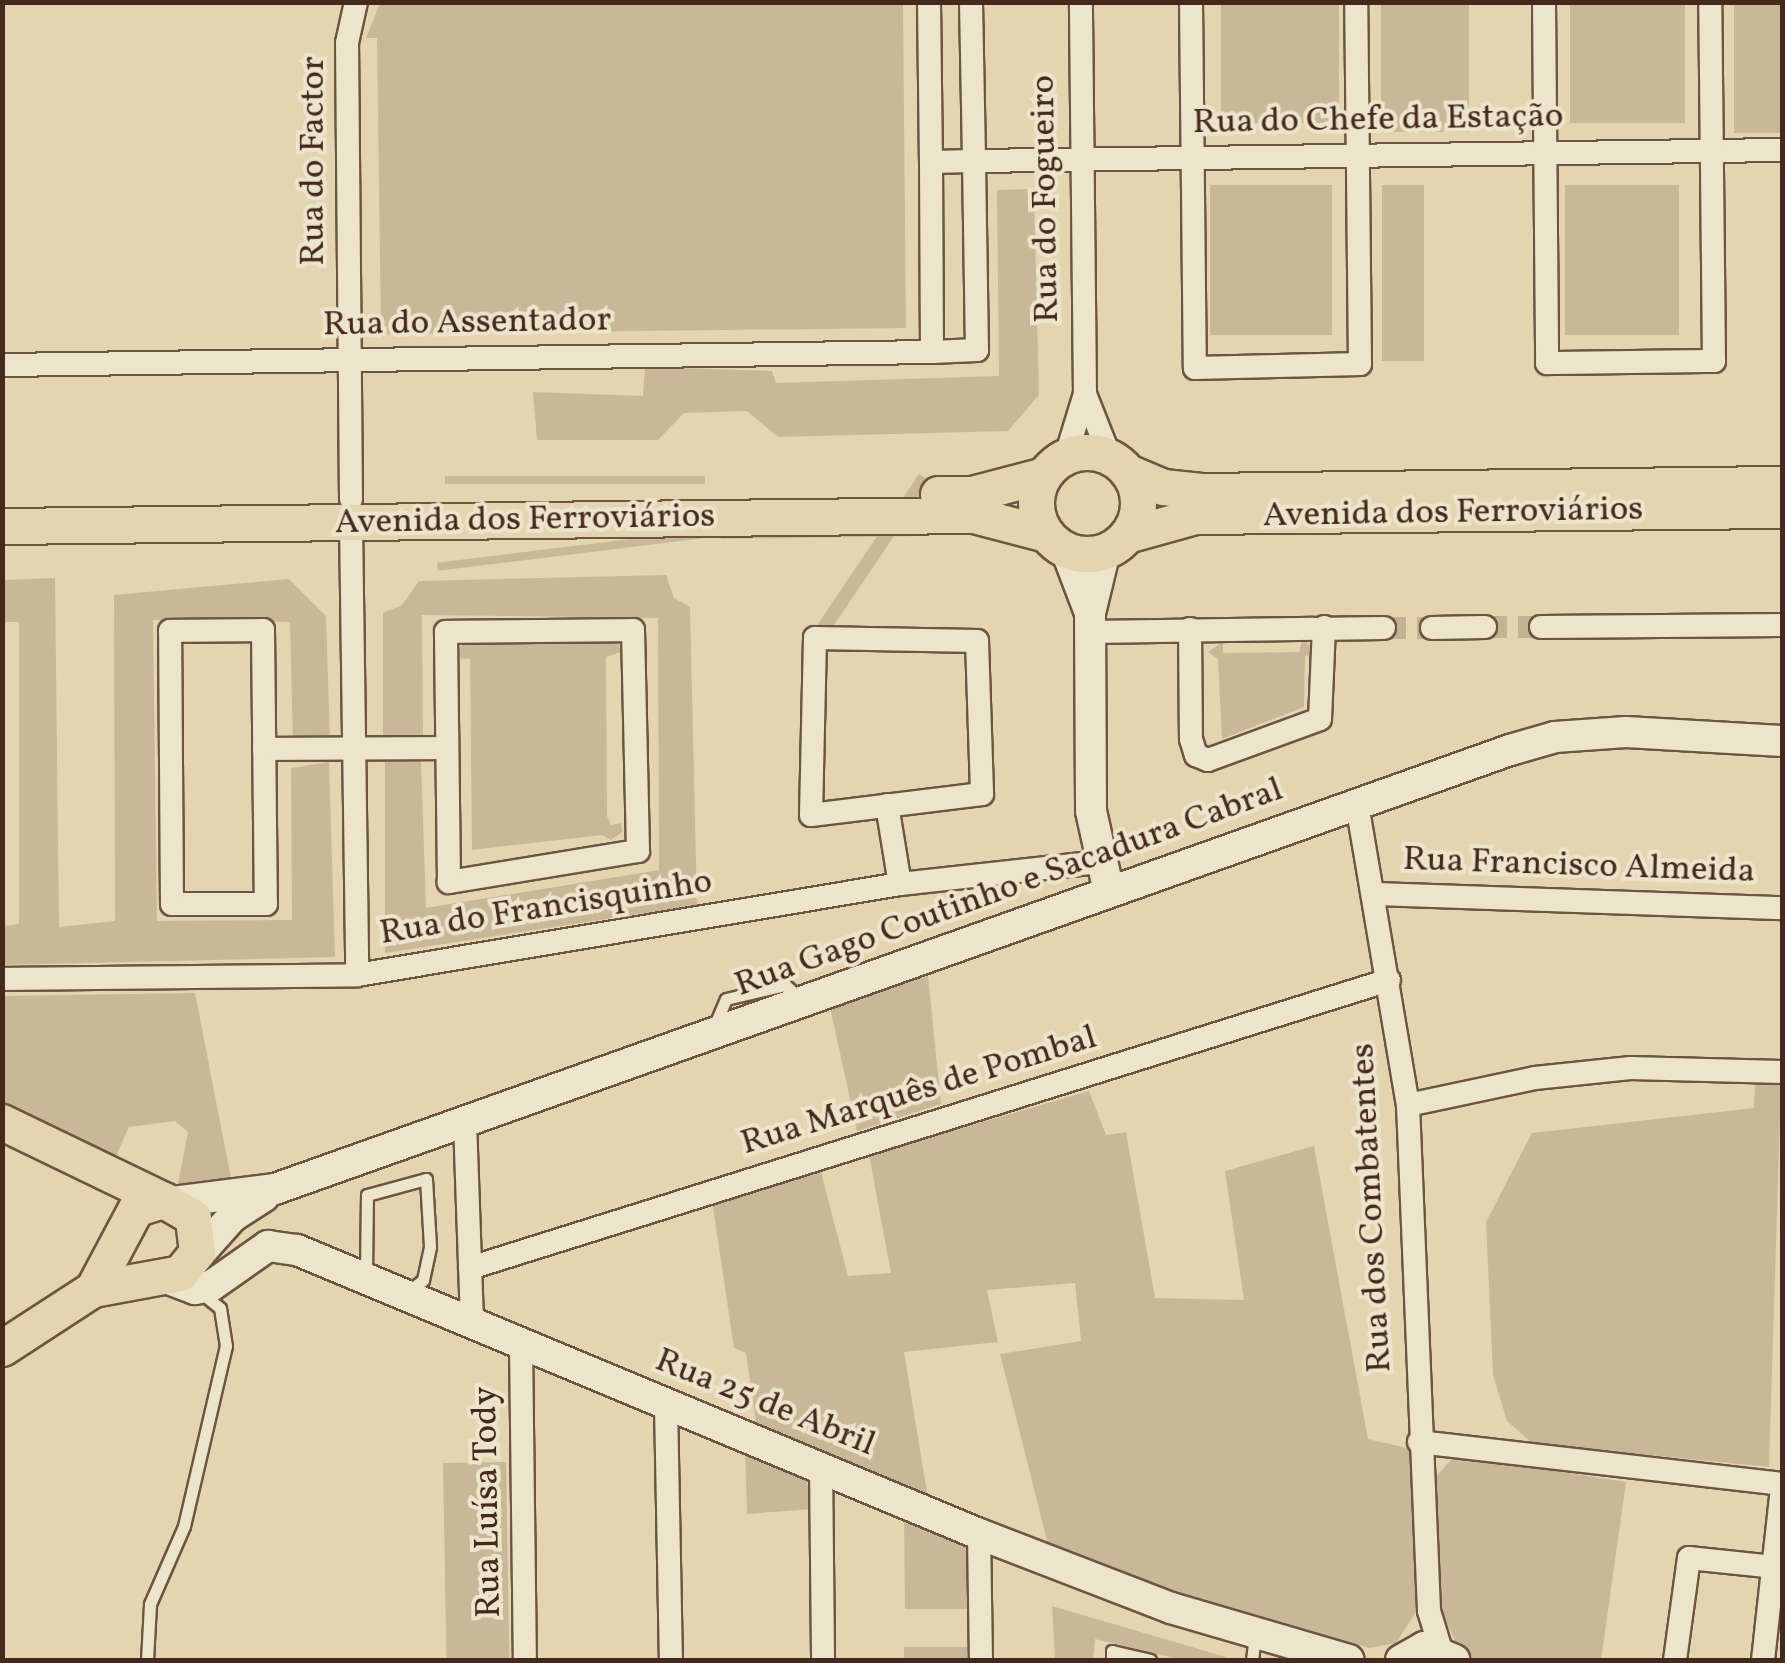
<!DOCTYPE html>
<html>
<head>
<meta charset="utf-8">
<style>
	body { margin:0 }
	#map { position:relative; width:1785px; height:1663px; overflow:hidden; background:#e4d5b1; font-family:Vollkorn,serif }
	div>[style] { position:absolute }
	.green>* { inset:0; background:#c9b898; transform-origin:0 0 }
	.street-tunnel>* { height:22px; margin-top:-11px; transform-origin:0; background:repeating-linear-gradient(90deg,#c4b393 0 22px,transparent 0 33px) }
	.roads { filter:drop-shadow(2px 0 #6e5442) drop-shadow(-2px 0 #6e5442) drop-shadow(0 2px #6e5442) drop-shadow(0 -2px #6e5442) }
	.lane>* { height:11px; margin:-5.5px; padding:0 5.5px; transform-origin:5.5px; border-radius:5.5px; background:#ede4cc }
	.street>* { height:22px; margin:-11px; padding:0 11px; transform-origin:11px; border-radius:11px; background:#ede4cc }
	.secondary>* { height:30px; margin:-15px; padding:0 15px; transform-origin:15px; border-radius:15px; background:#ede4cc }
	.primary>* { height:35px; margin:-17.5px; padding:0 17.5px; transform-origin:17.5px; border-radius:17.5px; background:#e4d5b1 }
	.primary>.ring { margin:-17.5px; padding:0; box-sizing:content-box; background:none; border:35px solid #e4d5b1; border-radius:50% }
	span { translate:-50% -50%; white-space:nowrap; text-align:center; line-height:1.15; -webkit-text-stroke:8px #ede4cc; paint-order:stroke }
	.street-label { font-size:35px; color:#46291d }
	.frame { position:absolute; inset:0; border:5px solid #46291d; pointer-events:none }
</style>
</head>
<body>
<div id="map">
	<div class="green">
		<div style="clip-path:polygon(380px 3px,903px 3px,906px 328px,381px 334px,377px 38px,366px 38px)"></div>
		<div style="left:1221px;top:3px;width:118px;height:120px"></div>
		<div style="left:1381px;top:3px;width:88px;height:129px"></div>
		<div style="left:1570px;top:3px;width:115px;height:120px"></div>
		<div style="left:1734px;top:3px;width:48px;height:130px"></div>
		<div style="left:1332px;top:185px;width:150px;height:122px;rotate:90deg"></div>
		<div style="left:1382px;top:185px;width:42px;height:176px"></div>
		<div style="left:1565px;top:185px;width:114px;height:150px"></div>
		<div style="clip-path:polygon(1034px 189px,1039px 395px,1008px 431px,778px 437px,747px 411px,684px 413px,658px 440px,537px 440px,533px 392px,643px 396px,645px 367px,772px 371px,776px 383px,999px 376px,997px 190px)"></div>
		<div style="left:919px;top:474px;width:14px;height:198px;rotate:34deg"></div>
		<div style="left:705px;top:476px;width:8px;height:260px;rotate:90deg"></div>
		<div style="clip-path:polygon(931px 528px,920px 536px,721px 539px,721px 530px)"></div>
		<div style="left:704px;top:530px;width:8px;height:269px;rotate:83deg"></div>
		<div style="clip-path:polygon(666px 575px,674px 598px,690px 607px,697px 905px,385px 953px,385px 762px,421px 761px,426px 908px,659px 870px,658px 618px,422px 615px,423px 740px,383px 744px,383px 613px,402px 605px,419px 581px)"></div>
		<div style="clip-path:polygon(55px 578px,59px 927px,115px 921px,114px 595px,289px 579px,326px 616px,330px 741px,293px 745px,290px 622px,153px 620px,157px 921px,292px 920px,291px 768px,329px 762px,335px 957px,3px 965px,3px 926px,19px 924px,19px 622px,3px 622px,3px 580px)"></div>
		<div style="clip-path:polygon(616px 638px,621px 652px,606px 657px,607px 816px,611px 825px,621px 823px,622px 832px,611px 840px,602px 835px,472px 850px,470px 659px,456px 658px,458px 649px,467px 641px)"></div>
		<div style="clip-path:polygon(1303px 638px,1317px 654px,1305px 656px,1304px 707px,1222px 739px,1218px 659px,1208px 652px,1223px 642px,1223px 653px,1299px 652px)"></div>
		<div style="clip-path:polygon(928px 976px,941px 1104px,857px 1131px,830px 1007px)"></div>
		<div style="clip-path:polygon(195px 993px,231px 1178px,177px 1189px,188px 1132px,175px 1121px,129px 1127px,116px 1156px,3px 1104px,3px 996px)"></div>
		<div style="clip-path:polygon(1755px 1082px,1781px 1085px,1769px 1467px,1532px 1443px,1507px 1421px,1493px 1375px,1486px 1222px,1532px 1133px,1754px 1108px)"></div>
		<div style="clip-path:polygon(1089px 1091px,1106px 1135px,1126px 1132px,1155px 1298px,1244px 1300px,1225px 1171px,1314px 1146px,1368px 1439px,1411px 1449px,1416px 1612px,1396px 1643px,1370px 1648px,1340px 1640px,1130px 1581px,1049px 1549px,1000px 1354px,1081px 1341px,1075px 1283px,987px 1290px,998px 1342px,904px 1352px,928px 1499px,756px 1423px,746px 1353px,734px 1348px,712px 1201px,821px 1172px,848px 1276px,891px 1273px,869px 1155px)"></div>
		<div style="clip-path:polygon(745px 1447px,805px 1474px,813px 1509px,747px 1514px)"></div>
		<div style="clip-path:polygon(1455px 1455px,1626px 1482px,1601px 1660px,1466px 1660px,1461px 1654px,1442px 1612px,1436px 1477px)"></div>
		<div style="left:506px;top:1462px;width:198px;height:63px;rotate:89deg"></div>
		<div style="clip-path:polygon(904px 1517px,967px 1545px,969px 1609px,905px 1609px)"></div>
		<div style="clip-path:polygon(1052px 1606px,1226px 1657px,1227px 1660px,1183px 1660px,1095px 1639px,1093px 1660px,1055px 1660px)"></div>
		<div style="left:904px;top:1647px;width:67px;height:13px"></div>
	</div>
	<div class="street-tunnel">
		<div style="left:1485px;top:627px;width:56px"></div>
		<div style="left:1384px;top:628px;width:48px"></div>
	</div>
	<div class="roads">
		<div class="lane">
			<div style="left:714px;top:1027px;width:30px;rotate:-67deg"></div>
			<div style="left:726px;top:999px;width:61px;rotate:-13.3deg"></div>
			<div style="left:785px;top:985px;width:20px;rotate:41deg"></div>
			<div style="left:366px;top:1275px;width:80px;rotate:-89.3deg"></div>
			<div style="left:367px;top:1195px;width:61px;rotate:-15.2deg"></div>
			<div style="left:426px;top:1179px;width:68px;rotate:86.6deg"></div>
			<div style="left:430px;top:1247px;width:34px;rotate:102deg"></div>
			<div style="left:423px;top:1280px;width:18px;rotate:142deg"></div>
			<div style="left:147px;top:1660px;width:56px;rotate:-86.9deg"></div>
			<div style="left:150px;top:1604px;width:85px;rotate:-66.4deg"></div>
			<div style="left:184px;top:1526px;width:185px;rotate:-76.9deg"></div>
			<div style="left:226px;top:1346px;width:38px;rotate:-99deg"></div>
			<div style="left:220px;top:1308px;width:22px;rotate:-141deg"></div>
			<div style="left:1112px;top:1660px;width:9px;rotate:-90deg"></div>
			<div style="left:1112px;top:1651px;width:39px;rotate:13deg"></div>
			<div style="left:1252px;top:1660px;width:25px;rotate:-83deg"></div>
		</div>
		<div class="street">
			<div style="left:929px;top:2px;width:160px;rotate:89.3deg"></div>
			<div style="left:971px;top:2px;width:159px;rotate:88.9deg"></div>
			<div style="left:974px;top:161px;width:189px;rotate:89.1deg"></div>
			<div style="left:977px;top:350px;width:45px;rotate:177.5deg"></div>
			<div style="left:932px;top:352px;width:190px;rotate:-90.3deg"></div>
			<div style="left:931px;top:162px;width:43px;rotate:-1.3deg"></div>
			<div style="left:974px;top:161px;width:808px;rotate:-0.78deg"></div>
			<div style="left:1191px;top:2px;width:366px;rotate:89.4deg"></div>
			<div style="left:1195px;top:368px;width:165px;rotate:-1.4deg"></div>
			<div style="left:1360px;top:364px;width:362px;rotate:-90.6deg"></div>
			<div style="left:1544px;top:2px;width:361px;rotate:89.5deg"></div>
			<div style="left:1547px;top:363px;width:167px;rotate:-0.7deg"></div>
			<div style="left:1714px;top:361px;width:359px;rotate:-90.6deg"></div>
			<div style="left:2px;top:365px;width:930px;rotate:-0.8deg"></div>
			<div style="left:1085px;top:394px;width:68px;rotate:68.4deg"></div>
			<div style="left:1066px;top:456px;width:65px;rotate:-73deg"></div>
			<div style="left:1085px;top:394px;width:392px;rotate:-90.6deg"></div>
			<div style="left:351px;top:499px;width:456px;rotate:-90.5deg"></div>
			<div style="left:347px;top:43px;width:42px;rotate:-77.6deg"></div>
			<div style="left:351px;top:522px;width:453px;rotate:89.2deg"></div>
			<div style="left:1541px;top:627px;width:241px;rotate:-0.5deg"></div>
			<div style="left:1432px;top:628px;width:53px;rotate:-1.1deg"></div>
			<div style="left:1190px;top:629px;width:110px;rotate:89.5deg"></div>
			<div style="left:1191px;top:739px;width:17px;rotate:73deg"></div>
			<div style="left:1196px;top:755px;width:13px;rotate:23deg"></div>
			<div style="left:1208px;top:760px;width:119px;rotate:-20.1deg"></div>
			<div style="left:1320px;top:719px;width:92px;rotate:-87.5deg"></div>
			<div style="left:263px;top:630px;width:274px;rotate:89.4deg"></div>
			<div style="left:266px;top:904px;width:94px;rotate:180deg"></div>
			<div style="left:172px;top:904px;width:273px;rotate:-90.4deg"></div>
			<div style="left:170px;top:631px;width:93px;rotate:-0.6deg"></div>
			<div style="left:633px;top:630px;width:221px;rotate:88.7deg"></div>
			<div style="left:638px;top:851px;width:192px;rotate:170.7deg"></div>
			<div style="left:449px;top:882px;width:250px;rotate:-90.7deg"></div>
			<div style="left:446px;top:632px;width:187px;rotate:-0.6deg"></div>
			<div style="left:1091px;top:632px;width:293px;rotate:-0.8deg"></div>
			<div style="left:815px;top:638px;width:162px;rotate:1.1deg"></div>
			<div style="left:977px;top:641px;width:153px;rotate:88.1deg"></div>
			<div style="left:982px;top:794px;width:172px;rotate:173deg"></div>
			<div style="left:811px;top:815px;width:177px;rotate:-88.7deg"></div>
			<div style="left:264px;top:749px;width:183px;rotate:-0.3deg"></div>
			<div style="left:1357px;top:804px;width:305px;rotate:80.4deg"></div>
			<div style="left:1408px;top:1105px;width:506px;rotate:87.62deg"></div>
			<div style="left:1429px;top:1611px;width:41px;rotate:72.9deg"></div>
			<div style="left:887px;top:805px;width:80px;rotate:80.7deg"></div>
			<div style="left:1373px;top:894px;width:409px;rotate:2deg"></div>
			<div style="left:2px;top:979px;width:355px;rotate:-0.6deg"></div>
			<div style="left:357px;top:975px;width:551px;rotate:-9.51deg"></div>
			<div style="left:900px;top:884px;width:200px;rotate:-6.3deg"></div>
			<div style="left:1408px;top:1105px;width:130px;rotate:-12deg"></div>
			<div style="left:1535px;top:1078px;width:96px;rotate:-6deg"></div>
			<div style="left:1630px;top:1068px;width:152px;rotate:1.5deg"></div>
			<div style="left:465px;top:1121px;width:203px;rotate:88deg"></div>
			<div style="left:470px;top:1268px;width:963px;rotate:-17.4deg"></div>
			<div style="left:521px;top:1343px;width:317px;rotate:89.3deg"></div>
			<div style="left:666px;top:1404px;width:256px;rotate:88.9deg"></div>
			<div style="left:1419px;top:1442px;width:365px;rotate:6.6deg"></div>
			<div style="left:821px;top:1464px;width:196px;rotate:89.4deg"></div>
			<div style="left:979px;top:1534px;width:126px;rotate:89.1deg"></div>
			<div style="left:1675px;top:1660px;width:103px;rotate:-82.2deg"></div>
			<div style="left:1689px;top:1558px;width:85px;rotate:6deg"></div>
			<div style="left:1763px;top:1660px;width:174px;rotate:-83.7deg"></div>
		</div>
		<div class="secondary">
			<div style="left:1066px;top:550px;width:67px;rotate:69.1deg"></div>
			<div style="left:1105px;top:551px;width:64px;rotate:103.6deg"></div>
			<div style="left:1090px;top:613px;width:198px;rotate:89.7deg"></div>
			<div style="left:1091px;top:811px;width:83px;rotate:77.5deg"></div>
			<div style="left:173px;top:1202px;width:103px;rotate:-7.3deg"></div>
			<div style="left:275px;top:1189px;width:1311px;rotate:-19.57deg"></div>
			<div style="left:1510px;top:750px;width:47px;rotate:-16.1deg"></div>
			<div style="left:1555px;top:737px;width:71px;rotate:-4deg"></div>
			<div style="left:1626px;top:732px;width:156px;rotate:3.3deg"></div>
			<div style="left:191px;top:1263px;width:62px;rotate:-48.3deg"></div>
			<div style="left:232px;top:1217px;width:38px;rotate:-33deg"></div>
			<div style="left:166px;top:1278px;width:31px;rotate:21deg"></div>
			<div style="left:195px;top:1289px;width:16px;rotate:-11deg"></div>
			<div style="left:211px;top:1286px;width:70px;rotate:-35.1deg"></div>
			<div style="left:268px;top:1246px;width:29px;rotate:8deg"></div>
			<div style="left:297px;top:1250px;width:739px;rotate:22.61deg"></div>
			<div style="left:979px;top:1534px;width:206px;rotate:21.1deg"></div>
			<div style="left:1171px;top:1608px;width:185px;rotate:16.3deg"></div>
			<div style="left:1401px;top:1660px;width:26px;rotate:-29deg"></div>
			<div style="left:1424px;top:1647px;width:33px;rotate:23deg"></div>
		</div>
		<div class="primary">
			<div class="ring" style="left:1036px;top:452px;width:67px;height:67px"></div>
			<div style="left:1128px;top:472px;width:38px;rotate:23deg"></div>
			<div style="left:1163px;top:487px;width:36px;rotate:6deg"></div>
			<div style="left:1199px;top:491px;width:583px;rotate:-0.69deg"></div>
			<div style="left:938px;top:494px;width:34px"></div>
			<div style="left:972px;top:494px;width:74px;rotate:-14.8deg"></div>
			<div style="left:2px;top:526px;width:972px;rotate:-0.65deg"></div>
			<div style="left:974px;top:515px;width:74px;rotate:14.8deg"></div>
			<div style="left:1127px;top:535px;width:71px;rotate:-15.6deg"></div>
			<div style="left:1195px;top:516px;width:587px;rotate:-0.59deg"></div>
			<div style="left:2px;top:1122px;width:179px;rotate:25.8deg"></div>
			<div style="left:2px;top:1348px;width:108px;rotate:-33deg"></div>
			<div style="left:93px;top:1289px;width:88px;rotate:-10.4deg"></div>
			<div style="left:180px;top:1273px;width:27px;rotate:-51deg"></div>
			<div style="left:197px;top:1252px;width:35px;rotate:-97deg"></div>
			<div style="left:193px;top:1217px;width:34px;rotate:-150deg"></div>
			<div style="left:163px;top:1200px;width:28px;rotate:163deg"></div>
			<div style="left:136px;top:1208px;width:92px;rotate:118deg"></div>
		</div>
	</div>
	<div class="street-label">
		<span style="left:1378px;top:120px;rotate:-1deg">Rua do Chefe da Estação</span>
		<span style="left:314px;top:161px;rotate:-90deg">Rua do Factor</span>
		<span style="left:1046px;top:199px;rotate:-91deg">Rua do Fogueiro</span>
		<span style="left:467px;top:323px;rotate:-1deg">Rua do Assentador</span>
		<span style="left:1453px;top:513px;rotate:-1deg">Avenida dos Ferroviários</span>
		<span style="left:525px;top:520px;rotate:-1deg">Avenida dos Ferroviários</span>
		<span style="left:1579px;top:866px;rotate:2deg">Rua Francisco Almeida</span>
		<span style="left:1009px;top:888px;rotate:-20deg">Rua Gago Coutinho e Sacadura Cabral</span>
		<span style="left:546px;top:908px;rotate:-9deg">Rua do Francisquinho</span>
		<span style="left:919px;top:1091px;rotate:-17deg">Rua Marquês de Pombal</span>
		<span style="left:1372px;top:1208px;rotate:-93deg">Rua dos Combatentes</span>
		<span style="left:765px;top:1403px;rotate:22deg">Rua 25 de Abril</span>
		<span style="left:488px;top:1502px;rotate:-91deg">Rua Luísa Tody</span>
	</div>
	<div class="frame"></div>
</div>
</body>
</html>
